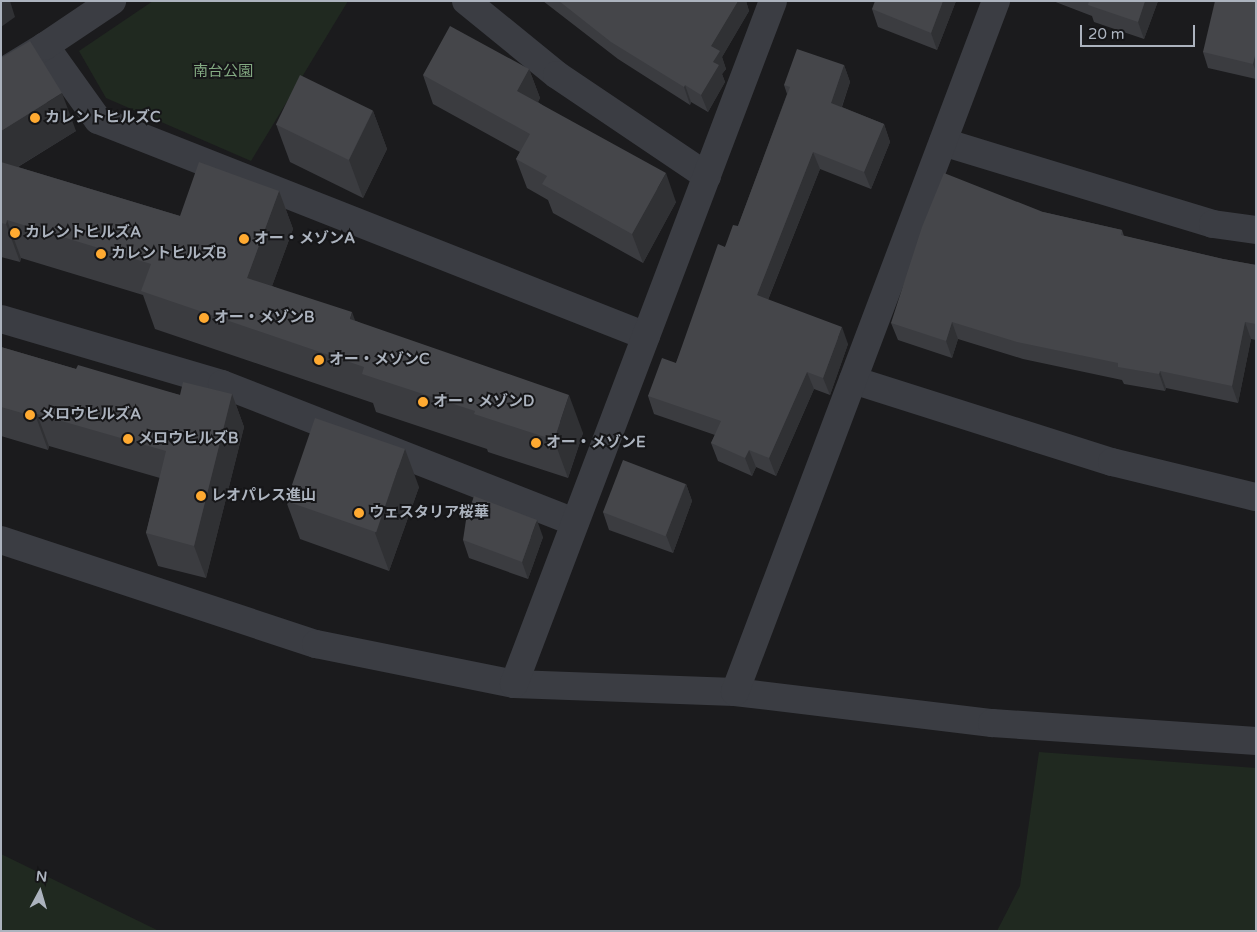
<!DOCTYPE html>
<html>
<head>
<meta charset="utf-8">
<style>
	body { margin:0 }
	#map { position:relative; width:1257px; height:932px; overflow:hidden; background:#1b1b1d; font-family:"Varela Round","Noto Sans JP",sans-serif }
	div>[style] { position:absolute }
	.green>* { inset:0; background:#202920 }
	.street>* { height:28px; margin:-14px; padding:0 14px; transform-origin:14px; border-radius:14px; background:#3b3d43 }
	.wall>* { inset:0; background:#3b3c40 }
	.shaded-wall>* { inset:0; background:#303134 }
	.building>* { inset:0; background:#45464a; transform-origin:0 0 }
	.dots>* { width:14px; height:14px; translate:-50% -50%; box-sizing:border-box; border:2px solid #161618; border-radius:50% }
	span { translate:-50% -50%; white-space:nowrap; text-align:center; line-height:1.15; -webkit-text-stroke:4px #161618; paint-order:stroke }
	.park-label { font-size:15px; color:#83aa82 }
	.poi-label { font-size:15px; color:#acb3be; font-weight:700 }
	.left { translate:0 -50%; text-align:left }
	.frame { position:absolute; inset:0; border:2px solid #acb3be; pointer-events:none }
	.north { position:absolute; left:15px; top:867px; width:50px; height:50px; -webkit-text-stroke:4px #161618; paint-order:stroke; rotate:6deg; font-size:14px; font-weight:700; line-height:20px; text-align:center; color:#acb3be }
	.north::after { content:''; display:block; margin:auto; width:18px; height:22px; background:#acb3be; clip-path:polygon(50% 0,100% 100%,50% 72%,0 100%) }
	.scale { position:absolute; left:1080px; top:25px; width:115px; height:22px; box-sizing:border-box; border:2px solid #acb3be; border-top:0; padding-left:6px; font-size:15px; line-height:18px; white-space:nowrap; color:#acb3be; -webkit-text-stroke:4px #161618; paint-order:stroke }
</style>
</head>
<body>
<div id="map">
	<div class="green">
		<div style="clip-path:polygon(153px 1px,348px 1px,251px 161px,106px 98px,79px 51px)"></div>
		<div style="clip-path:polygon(1039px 752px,1256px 768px,1256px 931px,997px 931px,1020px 886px)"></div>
		<div style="clip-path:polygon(1px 854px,159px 931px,1px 931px)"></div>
	</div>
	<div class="street">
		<div style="left:466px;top:1px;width:117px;rotate:39.1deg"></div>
		<div style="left:557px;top:75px;width:181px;rotate:34deg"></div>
		<div style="left:45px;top:46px;width:91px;rotate:54.4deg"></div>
		<div style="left:98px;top:120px;width:589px;rotate:21.51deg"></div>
		<div style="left:1px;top:73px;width:52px;rotate:-31.5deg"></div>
		<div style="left:45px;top:46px;width:81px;rotate:-33.9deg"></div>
		<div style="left:943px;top:142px;width:282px;rotate:16.9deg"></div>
		<div style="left:1213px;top:224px;width:43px;rotate:7.9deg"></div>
		<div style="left:1px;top:319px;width:230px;rotate:16.4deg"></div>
		<div style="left:222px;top:384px;width:379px;rotate:21.4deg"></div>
		<div style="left:853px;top:380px;width:272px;rotate:17.6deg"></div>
		<div style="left:1112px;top:462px;width:148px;rotate:13.7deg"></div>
		<div style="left:1px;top:540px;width:332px;rotate:18.3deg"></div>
		<div style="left:316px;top:644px;width:202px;rotate:11.4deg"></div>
		<div style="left:514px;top:684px;width:221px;rotate:2.1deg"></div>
		<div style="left:735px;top:692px;width:259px;rotate:6.9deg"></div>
		<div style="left:992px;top:723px;width:265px;rotate:3.9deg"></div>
		<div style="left:514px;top:684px;width:730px;rotate:-69.23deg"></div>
		<div style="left:735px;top:692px;width:739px;rotate:-69.31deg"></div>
	</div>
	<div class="wall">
		<div style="clip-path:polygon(543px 1px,746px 1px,749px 11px,722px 57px,726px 69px,722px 74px,725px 82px,708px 112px,691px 102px,690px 105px,618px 59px)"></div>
		<div style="clip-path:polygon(956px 1px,937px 50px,878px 27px,872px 9px)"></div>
		<div style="clip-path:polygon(1053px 1px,1158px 1px,1144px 39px,1094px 22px,1092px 16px)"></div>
		<div style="clip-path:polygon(1256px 1px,1256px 79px,1208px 68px,1203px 52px)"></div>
		<div style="clip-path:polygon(1px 58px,76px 131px,18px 167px,180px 216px,279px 191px,293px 229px,272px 286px,356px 321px,583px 433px,568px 478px,488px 452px,487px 449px,376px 412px,373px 403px,155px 329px,143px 295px,21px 258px,20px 262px,1px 257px)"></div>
		<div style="clip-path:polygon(844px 65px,850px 82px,842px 107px,884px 124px,890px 142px,871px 189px,820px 169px,768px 300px,848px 344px,830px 395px,814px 389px,776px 476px,756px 467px,752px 476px,718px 461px,711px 443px,715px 435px,654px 414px,648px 396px,676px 363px,725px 247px,738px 226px,787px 94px,784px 85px)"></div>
		<div style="clip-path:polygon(529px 69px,540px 98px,538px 102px,676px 202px,643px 263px,553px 213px,548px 200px,527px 188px,516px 159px,520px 152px,433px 104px,423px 75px)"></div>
		<div style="clip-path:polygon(373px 111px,387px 149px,363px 198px,290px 162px,276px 124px)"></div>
		<div style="clip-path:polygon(1043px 212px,1122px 230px,1124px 236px,1223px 259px,1256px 265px,1256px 340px,1251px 339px,1238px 403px,1166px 388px,1165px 391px,1124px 384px,1122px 380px,1023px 359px,958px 339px,952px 358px,898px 340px,891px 323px)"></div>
		<div style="clip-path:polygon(1px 347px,76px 369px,180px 395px,232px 394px,244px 427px,206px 578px,158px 566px,146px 533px,160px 478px,49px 446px,48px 450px,1px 436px)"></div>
		<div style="clip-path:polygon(686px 484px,692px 501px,673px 553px,609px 530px,603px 512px)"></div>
		<div style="clip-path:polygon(419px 487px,389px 571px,300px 539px,286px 501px)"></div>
		<div style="clip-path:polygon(543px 537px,528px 579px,469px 558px,463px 540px)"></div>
	</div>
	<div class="shaded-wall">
		<div style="clip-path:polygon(1px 1px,10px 1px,15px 17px,1px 27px)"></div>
		<div style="clip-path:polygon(738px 1px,746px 1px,749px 11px,722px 57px,726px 69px,722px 74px,725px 82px,708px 112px,701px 95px,713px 62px,711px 46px)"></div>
		<div style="clip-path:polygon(943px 1px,956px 1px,937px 50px,931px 33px)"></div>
		<div style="clip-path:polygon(1145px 1px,1158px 1px,1144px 39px,1138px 22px)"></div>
		<div style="clip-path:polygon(1256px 51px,1256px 72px,1253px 64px)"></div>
		<div style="clip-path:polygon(844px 65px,850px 82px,837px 120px,831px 103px)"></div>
		<div style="clip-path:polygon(529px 69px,540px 98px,528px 120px,517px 91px)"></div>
		<div style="clip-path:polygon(685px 85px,691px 102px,690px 105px,684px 87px)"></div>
		<div style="clip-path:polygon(62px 93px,76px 131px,1px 177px,1px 131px)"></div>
		<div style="clip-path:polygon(373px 111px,387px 149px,363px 198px,349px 160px)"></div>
		<div style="clip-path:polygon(884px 124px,890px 142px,871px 189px,864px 172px)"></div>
		<div style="clip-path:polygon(813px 152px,820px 169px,763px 312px,757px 295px)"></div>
		<div style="clip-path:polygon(666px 173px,676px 202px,643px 263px,632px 234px)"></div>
		<div style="clip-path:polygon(279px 191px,293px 229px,261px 316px,247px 278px)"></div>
		<div style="clip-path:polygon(7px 220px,21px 258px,20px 262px,6px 224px)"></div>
		<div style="clip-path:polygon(352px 312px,366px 350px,350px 319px)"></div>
		<div style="clip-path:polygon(952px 322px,958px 339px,952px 358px,946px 341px)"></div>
		<div style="clip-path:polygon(1245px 322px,1251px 339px,1238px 403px,1232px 386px)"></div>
		<div style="clip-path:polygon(842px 327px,848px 344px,830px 395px,823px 378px)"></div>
		<div style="clip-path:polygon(1160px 371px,1166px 388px,1165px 391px,1159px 374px)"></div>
		<div style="clip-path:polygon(807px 372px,814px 389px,776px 476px,769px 458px)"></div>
		<div style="clip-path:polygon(232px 394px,244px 427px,206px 578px,194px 546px)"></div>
		<div style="clip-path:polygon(569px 395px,583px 433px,568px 478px,554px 440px)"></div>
		<div style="clip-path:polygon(37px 414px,49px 446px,48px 450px,36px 417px)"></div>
		<div style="clip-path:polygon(405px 449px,419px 487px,389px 571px,375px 533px)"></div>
		<div style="clip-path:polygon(749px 450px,756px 467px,752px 476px,745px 458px)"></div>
		<div style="clip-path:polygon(686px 484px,692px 501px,673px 553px,666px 535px)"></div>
		<div style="clip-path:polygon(537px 520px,543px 537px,528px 579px,522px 562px)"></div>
	</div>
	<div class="building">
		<div style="clip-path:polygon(559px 1px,738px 1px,711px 46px,720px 51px,713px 62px,719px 65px,701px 95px,685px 85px,684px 87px,611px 42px)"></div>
		<div style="clip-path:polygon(875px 1px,943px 1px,931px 33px,872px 9px)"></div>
		<div style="clip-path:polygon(1089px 1px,1145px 1px,1138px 22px,1088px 5px)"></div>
		<div style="clip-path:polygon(1215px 1px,1256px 1px,1256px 51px,1253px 64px,1203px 52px)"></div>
		<div style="clip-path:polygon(450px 26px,529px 69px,517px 91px,666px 173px,632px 234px,542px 184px,547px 176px,516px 159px,530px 134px,423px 75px)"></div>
		<div style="clip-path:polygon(30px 41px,62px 93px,1px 131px,1px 58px)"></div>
		<div style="clip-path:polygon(797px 49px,844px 65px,831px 103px,884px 124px,864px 172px,813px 152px,757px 295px,842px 327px,823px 378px,807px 372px,769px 458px,749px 450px,745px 458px,711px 443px,721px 421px,648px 396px,662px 358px,676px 363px,718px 244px,725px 247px,733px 225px,738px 226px,790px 87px,784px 85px)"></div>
		<div style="left:300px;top:75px;width:81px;height:55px;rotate:26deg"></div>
		<div style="clip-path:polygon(1px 162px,180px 216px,199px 162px,279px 191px,247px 278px,352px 312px,350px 319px,569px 395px,554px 440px,474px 414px,475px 411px,362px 374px,364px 367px,141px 291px,151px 264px,7px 220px,6px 224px,1px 223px)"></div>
		<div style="clip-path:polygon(944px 173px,1043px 212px,1122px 230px,1121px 235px,1223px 259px,1256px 265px,1256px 324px,1245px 322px,1232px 386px,1160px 371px,1159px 374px,1118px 367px,1118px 363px,1017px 342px,952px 322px,946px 341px,891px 323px,922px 227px)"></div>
		<div style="clip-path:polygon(1px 347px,76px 369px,78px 365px,180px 395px,183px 382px,232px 394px,194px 546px,146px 533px,166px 451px,37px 414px,36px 417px,1px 407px)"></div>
		<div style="left:315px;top:418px;width:95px;height:88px;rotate:19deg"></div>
		<div style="left:623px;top:460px;width:67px;height:56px;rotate:21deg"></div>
		<div style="clip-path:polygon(474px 496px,537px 520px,522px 562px,463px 540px,466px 520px)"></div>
	</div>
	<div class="dots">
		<div style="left:35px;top:118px;background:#ffaa31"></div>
		<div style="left:15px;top:233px;background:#ffaa31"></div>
		<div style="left:244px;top:239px;background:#ffaa31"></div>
		<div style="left:101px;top:254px;background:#ffaa31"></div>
		<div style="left:204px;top:318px;background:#ffaa31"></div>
		<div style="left:319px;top:360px;background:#ffaa31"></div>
		<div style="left:423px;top:402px;background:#ffaa31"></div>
		<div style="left:30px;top:415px;background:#ffaa31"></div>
		<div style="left:128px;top:439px;background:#ffaa31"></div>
		<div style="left:536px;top:443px;background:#ffaa31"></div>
		<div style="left:201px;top:496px;background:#ffaa31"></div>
		<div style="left:359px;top:513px;background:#ffaa31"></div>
	</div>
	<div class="park-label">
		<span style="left:223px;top:72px">南台公園</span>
	</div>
	<div class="poi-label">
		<span class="left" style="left:45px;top:118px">カレントヒルズC</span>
		<span class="left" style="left:25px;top:233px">カレントヒルズA</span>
		<span class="left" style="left:254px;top:239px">オー・メゾンA</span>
		<span class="left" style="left:111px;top:254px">カレントヒルズB</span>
		<span class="left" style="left:214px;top:318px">オー・メゾンB</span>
		<span class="left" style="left:329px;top:360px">オー・メゾンC</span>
		<span class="left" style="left:433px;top:402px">オー・メゾンD</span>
		<span class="left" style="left:40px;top:415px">メロウヒルズA</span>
		<span class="left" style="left:138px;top:439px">メロウヒルズB</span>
		<span class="left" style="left:546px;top:443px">オー・メゾンE</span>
		<span class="left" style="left:211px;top:496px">レオパレス進山</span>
		<span class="left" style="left:369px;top:513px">ウェスタリア桜華</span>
	</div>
	<div class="frame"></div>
	<div class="north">N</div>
	<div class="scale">20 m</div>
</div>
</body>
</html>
